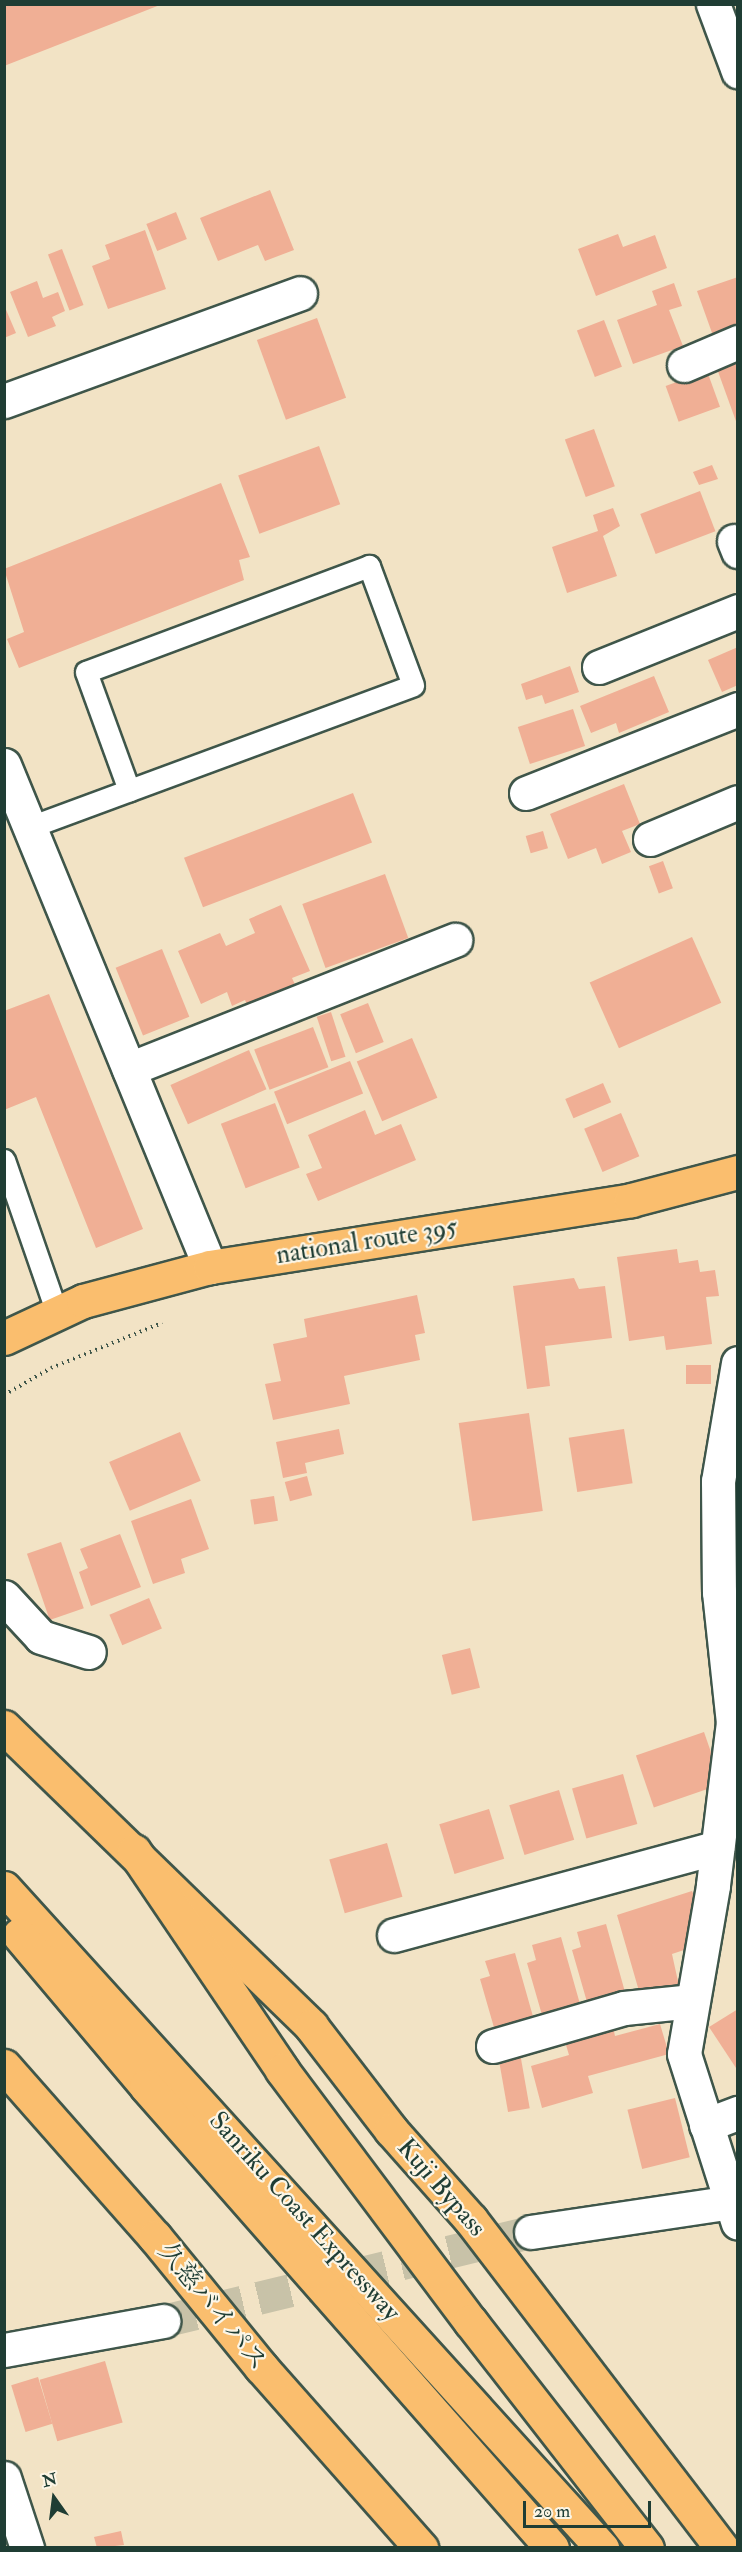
<!DOCTYPE html>
<html>
<head>
<meta charset="utf-8">
<style>
	body { margin:0 }
	#map { position:relative; width:742px; height:2552px; overflow:hidden; background:#f2e3c5; font-family:"IM FELL Double Pica","Noto Serif JP",serif }
	div>[style] { position:absolute }
	.building>* { inset:0; background:#f0af95; transform-origin:0 0 }
	.minor-tunnel>* { height:33px; margin-top:-16.5px; transform-origin:0; background:repeating-linear-gradient(90deg,#c8c2a8 0 33px,transparent 0 49px) }
	.path>* { height:4px; margin-top:-2px; transform-origin:0; background:repeating-linear-gradient(90deg,#3f564a 0 1.5px,transparent 0 6px) }
	.roads { filter:drop-shadow(2px 0 #3f564a) drop-shadow(-2px 0 #3f564a) drop-shadow(0 2px #3f564a) drop-shadow(0 -2px #3f564a) }
	.service>* { height:21px; margin:-10.5px; padding:0 10.5px; transform-origin:10.5px; border-radius:10.5px; background:#fff }
	.minor>* { height:33px; margin:-16.5px; padding:0 16.5px; transform-origin:16.5px; border-radius:16.5px; background:#fff }
	.trunk>* { height:33px; margin:-16.5px; padding:0 16.5px; transform-origin:16.5px; border-radius:16.5px; background:#fabe6e }
	.motorway>* { height:33px; margin:-16.5px; padding:0 16.5px; transform-origin:16.5px; border-radius:16.5px; background:#fabe6e }
	span { translate:-50% -50%; white-space:nowrap; text-align:center; line-height:1.15; -webkit-text-stroke:4.5px #fcf5e5; paint-order:stroke }
	.street-label { font-size:26px; color:#1f3d34 }
	.frame { position:absolute; inset:0; border:6px solid #1f3d34; pointer-events:none }
	.north { position:absolute; left:24px; top:2468px; width:60px; height:60px; -webkit-text-stroke:4px #fcf5e5; paint-order:stroke; rotate:346deg; font-size:16px; font-weight:700; line-height:24px; text-align:center; color:#1f3d34 }
	.north::after { content:''; display:block; margin:auto; width:21px; height:27px; background:#1f3d34; clip-path:polygon(50% 0,100% 100%,50% 72%,0 100%) }
	.scale { position:absolute; left:523px; top:2501px; width:128px; height:27px; box-sizing:border-box; border:3px solid #1f3d34; border-top:0; padding-left:8px; font-size:18px; line-height:21px; white-space:nowrap; color:#1f3d34; -webkit-text-stroke:4px #fcf5e5; paint-order:stroke }
</style>
</head>
<body>
<div id="map">
	<div class="building">
		<div style="clip-path:polygon(4px 4px,160px 4px,160px 5px,4px 66px)"></div>
		<div style="clip-path:polygon(270px 190px,294px 250px,265px 261px,258px 245px,218px 261px,200px 218px)"></div>
		<div style="left:176px;top:212px;width:29px;height:32px;rotate:68deg"></div>
		<div style="clip-path:polygon(145px 230px,166px 289px,108px 309px,92px 266px,110px 259px,105px 245px)"></div>
		<div style="clip-path:polygon(618px 234px,623px 247px,655px 235px,667px 268px,596px 296px,578px 249px)"></div>
		<div style="left:62px;top:249px;width:60px;height:15px;rotate:69deg"></div>
		<div style="clip-path:polygon(738px 277px,738px 336px,716px 344px,697px 291px)"></div>
		<div style="clip-path:polygon(37px 281px,43px 298px,58px 292px,65px 311px,52px 317px,56px 326px,28px 337px,10px 292px)"></div>
		<div style="clip-path:polygon(674px 283px,682px 306px,669px 310px,683px 346px,633px 364px,617px 320px,657px 305px,652px 291px)"></div>
		<div style="clip-path:polygon(4px 305px,16px 333px,4px 338px)"></div>
		<div style="left:317px;top:318px;width:85px;height:64px;rotate:70deg"></div>
		<div style="left:604px;top:320px;width:50px;height:29px;rotate:69deg"></div>
		<div style="clip-path:polygon(738px 358px,738px 424px,737px 424px,716px 366px)"></div>
		<div style="left:707px;top:371px;width:38px;height:44px;rotate:70deg"></div>
		<div style="left:594px;top:429px;width:61px;height:31px;rotate:70deg"></div>
		<div style="left:319px;top:446px;width:62px;height:86px;rotate:70deg"></div>
		<div style="clip-path:polygon(712px 465px,718px 479px,699px 485px,693px 472px)"></div>
		<div style="clip-path:polygon(221px 483px,250px 557px,239px 560px,244px 580px,19px 668px,7px 639px,24px 632px,4px 569px)"></div>
		<div style="left:700px;top:491px;width:43px;height:64px;rotate:69deg"></div>
		<div style="clip-path:polygon(613px 508px,620px 526px,603px 536px,617px 576px,567px 593px,552px 547px,598px 531px,593px 515px)"></div>
		<div style="clip-path:polygon(738px 647px,738px 685px,722px 692px,708px 660px)"></div>
		<div style="clip-path:polygon(570px 666px,579px 692px,545px 704px,542px 695px,526px 700px,521px 684px)"></div>
		<div style="clip-path:polygon(654px 676px,669px 712px,619px 733px,616px 723px,591px 733px,580px 706px)"></div>
		<div style="left:573px;top:709px;width:39px;height:58px;rotate:72deg"></div>
		<div style="clip-path:polygon(624px 784px,640px 824px,622px 831px,631px 852px,602px 864px,596px 848px,568px 859px,550px 814px)"></div>
		<div style="left:353px;top:793px;width:53px;height:181px;rotate:69deg"></div>
		<div style="left:543px;top:831px;width:18px;height:18px;rotate:74deg"></div>
		<div style="left:663px;top:861px;width:29px;height:15px;rotate:70deg"></div>
		<div style="left:385px;top:874px;width:68px;height:88px;rotate:70deg"></div>
		<div style="clip-path:polygon(281px 905px,310px 971px,292px 978px,298px 991px,250px 1012px,245px 1000px,232px 1006px,227px 992px,201px 1004px,178px 951px,220px 933px,226px 946px,255px 933px,249px 919px)"></div>
		<div style="left:692px;top:937px;width:72px;height:112px;rotate:66deg"></div>
		<div style="left:162px;top:949px;width:73px;height:50px;rotate:68deg"></div>
		<div style="clip-path:polygon(49px 994px,143px 1229px,96px 1248px,36px 1097px,4px 1110px,4px 1011px)"></div>
		<div style="left:368px;top:1003px;width:42px;height:30px;rotate:68deg"></div>
		<div style="left:331px;top:1012px;width:47px;height:15px;rotate:72deg"></div>
		<div style="left:313px;top:1027px;width:43px;height:63px;rotate:69deg"></div>
		<div style="left:412px;top:1038px;width:65px;height:60px;rotate:67deg"></div>
		<div style="left:249px;top:1050px;width:43px;height:86px;rotate:66deg"></div>
		<div style="left:350px;top:1061px;width:35px;height:82px;rotate:68deg"></div>
		<div style="left:603px;top:1083px;width:21px;height:41px;rotate:67deg"></div>
		<div style="left:275px;top:1103px;width:69px;height:58px;rotate:69deg"></div>
		<div style="clip-path:polygon(365px 1110px,375px 1135px,401px 1124px,416px 1160px,318px 1201px,306px 1174px,322px 1168px,308px 1135px)"></div>
		<div style="left:621px;top:1113px;width:47px;height:40px;rotate:67deg"></div>
		<div style="clip-path:polygon(677px 1249px,679px 1263px,698px 1260px,700px 1272px,715px 1270px,719px 1296px,706px 1297px,712px 1344px,666px 1350px,664px 1336px,629px 1341px,617px 1257px)"></div>
		<div style="clip-path:polygon(574px 1278px,579px 1289px,605px 1286px,612px 1338px,545px 1346px,550px 1386px,527px 1389px,513px 1286px)"></div>
		<div style="clip-path:polygon(417px 1295px,425px 1333px,415px 1335px,420px 1360px,344px 1376px,350px 1404px,273px 1420px,265px 1384px,281px 1381px,273px 1344px,307px 1337px,304px 1319px)"></div>
		<div style="left:711px;top:1365px;width:19px;height:25px;rotate:90deg"></div>
		<div style="left:529px;top:1413px;width:99px;height:71px;rotate:82deg"></div>
		<div style="clip-path:polygon(339px 1429px,344px 1454px,305px 1463px,307px 1473px,283px 1478px,276px 1442px)"></div>
		<div style="left:624px;top:1429px;width:55px;height:56px;rotate:81deg"></div>
		<div style="left:180px;top:1432px;width:53px;height:77px;rotate:67deg"></div>
		<div style="left:307px;top:1476px;width:20px;height:23px;rotate:75deg"></div>
		<div style="left:274px;top:1496px;width:25px;height:24px;rotate:81deg"></div>
		<div style="clip-path:polygon(191px 1499px,209px 1549px,181px 1559px,185px 1573px,153px 1584px,131px 1521px)"></div>
		<div style="clip-path:polygon(120px 1534px,141px 1587px,91px 1606px,79px 1572px,88px 1568px,80px 1549px)"></div>
		<div style="left:61px;top:1542px;width:70px;height:36px;rotate:71deg"></div>
		<div style="left:149px;top:1598px;width:33px;height:43px;rotate:67deg"></div>
		<div style="left:470px;top:1648px;width:41px;height:29px;rotate:76deg"></div>
		<div style="left:704px;top:1732px;width:55px;height:72px;rotate:71deg"></div>
		<div style="left:623px;top:1774px;width:52px;height:53px;rotate:74deg"></div>
		<div style="left:559px;top:1790px;width:52px;height:52px;rotate:73deg"></div>
		<div style="left:489px;top:1809px;width:52px;height:52px;rotate:73deg"></div>
		<div style="left:387px;top:1843px;width:56px;height:60px;rotate:74deg"></div>
		<div style="clip-path:polygon(692px 1891px,703px 1918px,690px 1948px,672px 1954px,679px 1986px,641px 1998px,617px 1915px)"></div>
		<div style="clip-path:polygon(606px 1924px,625px 1992px,587px 2002px,572px 1950px,581px 1947px,577px 1932px)"></div>
		<div style="clip-path:polygon(561px 1937px,580px 2004px,542px 2015px,527px 1963px,536px 1960px,532px 1945px)"></div>
		<div style="clip-path:polygon(515px 1953px,534px 2020px,495px 2031px,480px 1979px,490px 1976px,485px 1961px)"></div>
		<div style="clip-path:polygon(738px 2009px,738px 2071px,709px 2027px)"></div>
		<div style="clip-path:polygon(612px 2022px,615px 2036px,660px 2024px,669px 2054px,588px 2076px,593px 2093px,542px 2108px,531px 2066px,569px 2055px,563px 2035px)"></div>
		<div style="left:520px;top:2053px;width:56px;height:22px;rotate:80deg"></div>
		<div style="left:675px;top:2098px;width:61px;height:49px;rotate:76deg"></div>
		<div style="left:105px;top:2361px;width:64px;height:68px;rotate:74deg"></div>
		<div style="left:38px;top:2377px;width:49px;height:28px;rotate:73deg"></div>
		<div style="clip-path:polygon(121px 2531px,124px 2545px,97px 2548px,94px 2537px)"></div>
	</div>
	<div class="minor-tunnel">
		<div style="left:163px;top:2321px;width:379px;rotate:-13.6deg"></div>
	</div>
	<div class="path">
		<div style="left:4px;top:1395px;width:54px;rotate:-29.9deg"></div>
		<div style="left:51px;top:1368px;width:120px;rotate:-22.1deg"></div>
	</div>
	<div class="roads">
		<div class="service">
			<div style="left:30px;top:827px;width:408px;rotate:-20.3deg"></div>
			<div style="left:413px;top:685px;width:127px;rotate:-110.3deg"></div>
			<div style="left:369px;top:566px;width:302px;rotate:159.5deg"></div>
			<div style="left:86px;top:672px;width:126px;rotate:70deg"></div>
			<div style="left:4px;top:1160px;width:162px;rotate:70.9deg"></div>
		</div>
		<div class="minor">
			<div style="left:713px;top:4px;width:72px;rotate:69.5deg"></div>
			<div style="left:684px;top:365px;width:59px;rotate:-23.1deg"></div>
			<div style="left:4px;top:401px;width:315px;rotate:-20deg"></div>
			<div style="left:734px;top:541px;width:11px;rotate:68deg"></div>
			<div style="left:599px;top:667px;width:150px;rotate:-21.9deg"></div>
			<div style="left:4px;top:765px;width:543px;rotate:67.69deg"></div>
			<div style="left:526px;top:793px;width:228px;rotate:-21.6deg"></div>
			<div style="left:650px;top:839px;width:95px;rotate:-22.8deg"></div>
			<div style="left:129px;top:1069px;width:351px;rotate:-21.6deg"></div>
			<div style="left:738px;top:1363px;width:120px;rotate:99.6deg"></div>
			<div style="left:718px;top:1481px;width:111px;rotate:89.5deg"></div>
			<div style="left:719px;top:1592px;width:131px;rotate:83.9deg"></div>
			<div style="left:733px;top:1722px;width:165px;rotate:97deg"></div>
			<div style="left:713px;top:1886px;width:170px;rotate:99.8deg"></div>
			<div style="left:684px;top:2054px;width:177px;rotate:72.3deg"></div>
			<div style="left:4px;top:1597px;width:54px;rotate:47.2deg"></div>
			<div style="left:41px;top:1637px;width:50px;rotate:17.4deg"></div>
			<div style="left:394px;top:1935px;width:335px;rotate:-15.2deg"></div>
			<div style="left:493px;top:2046px;width:136px;rotate:-16.2deg"></div>
			<div style="left:624px;top:2008px;width:69px;rotate:-5.8deg"></div>
			<div style="left:706px;top:2125px;width:34px;rotate:-21deg"></div>
			<div style="left:531px;top:2232px;width:202px;rotate:-8.5deg"></div>
			<div style="left:4px;top:2350px;width:162px;rotate:-10.3deg"></div>
			<div style="left:4px;top:2478px;width:74px;rotate:71.8deg"></div>
		</div>
		<div class="trunk">
			<div style="left:4px;top:1338px;width:87px;rotate:-25.1deg"></div>
			<div style="left:83px;top:1301px;width:131px;rotate:-15deg"></div>
			<div style="left:210px;top:1267px;width:426px;rotate:-9deg"></div>
			<div style="left:631px;top:1200px;width:111px;rotate:-14.7deg"></div>
			<div style="left:4px;top:1727px;width:429px;rotate:44.2deg"></div>
			<div style="left:311px;top:2026px;width:131px;rotate:52.4deg"></div>
			<div style="left:391px;top:2130px;width:120px;rotate:48.4deg"></div>
			<div style="left:471px;top:2220px;width:413px;rotate:52.6deg"></div>
			<div style="left:4px;top:2066px;width:228px;rotate:48.6deg"></div>
			<div style="left:155px;top:2237px;width:168px;rotate:50.8deg"></div>
			<div style="left:261px;top:2367px;width:242px;rotate:48.5deg"></div>
		</div>
		<div class="motorway">
			<div style="left:134px;top:1851px;width:264px;rotate:55.9deg"></div>
			<div style="left:282px;top:2070px;width:314px;rotate:53.2deg"></div>
			<div style="left:470px;top:2321px;width:288px;rotate:52.1deg"></div>
			<div style="left:4px;top:1888px;width:891px;rotate:47.82deg"></div>
			<div style="left:19px;top:1935px;width:197px;rotate:49.9deg"></div>
			<div style="left:146px;top:2086px;width:615px;rotate:48.69deg"></div>
		</div>
	</div>
	<div class="street-label">
		<span style="left:367px;top:1242px;rotate:-9deg">national route 395</span>
		<span style="left:441px;top:2188px;rotate:49deg">Kuji Bypass</span>
		<span style="left:304px;top:2217px;rotate:48deg">Sanriku Coast Expressway</span>
		<span style="left:212px;top:2307px;rotate:51deg">久慈バイパス</span>
	</div>
	<div class="frame"></div>
	<div class="north">N</div>
	<div class="scale">20 m</div>
</div>
</body>
</html>
